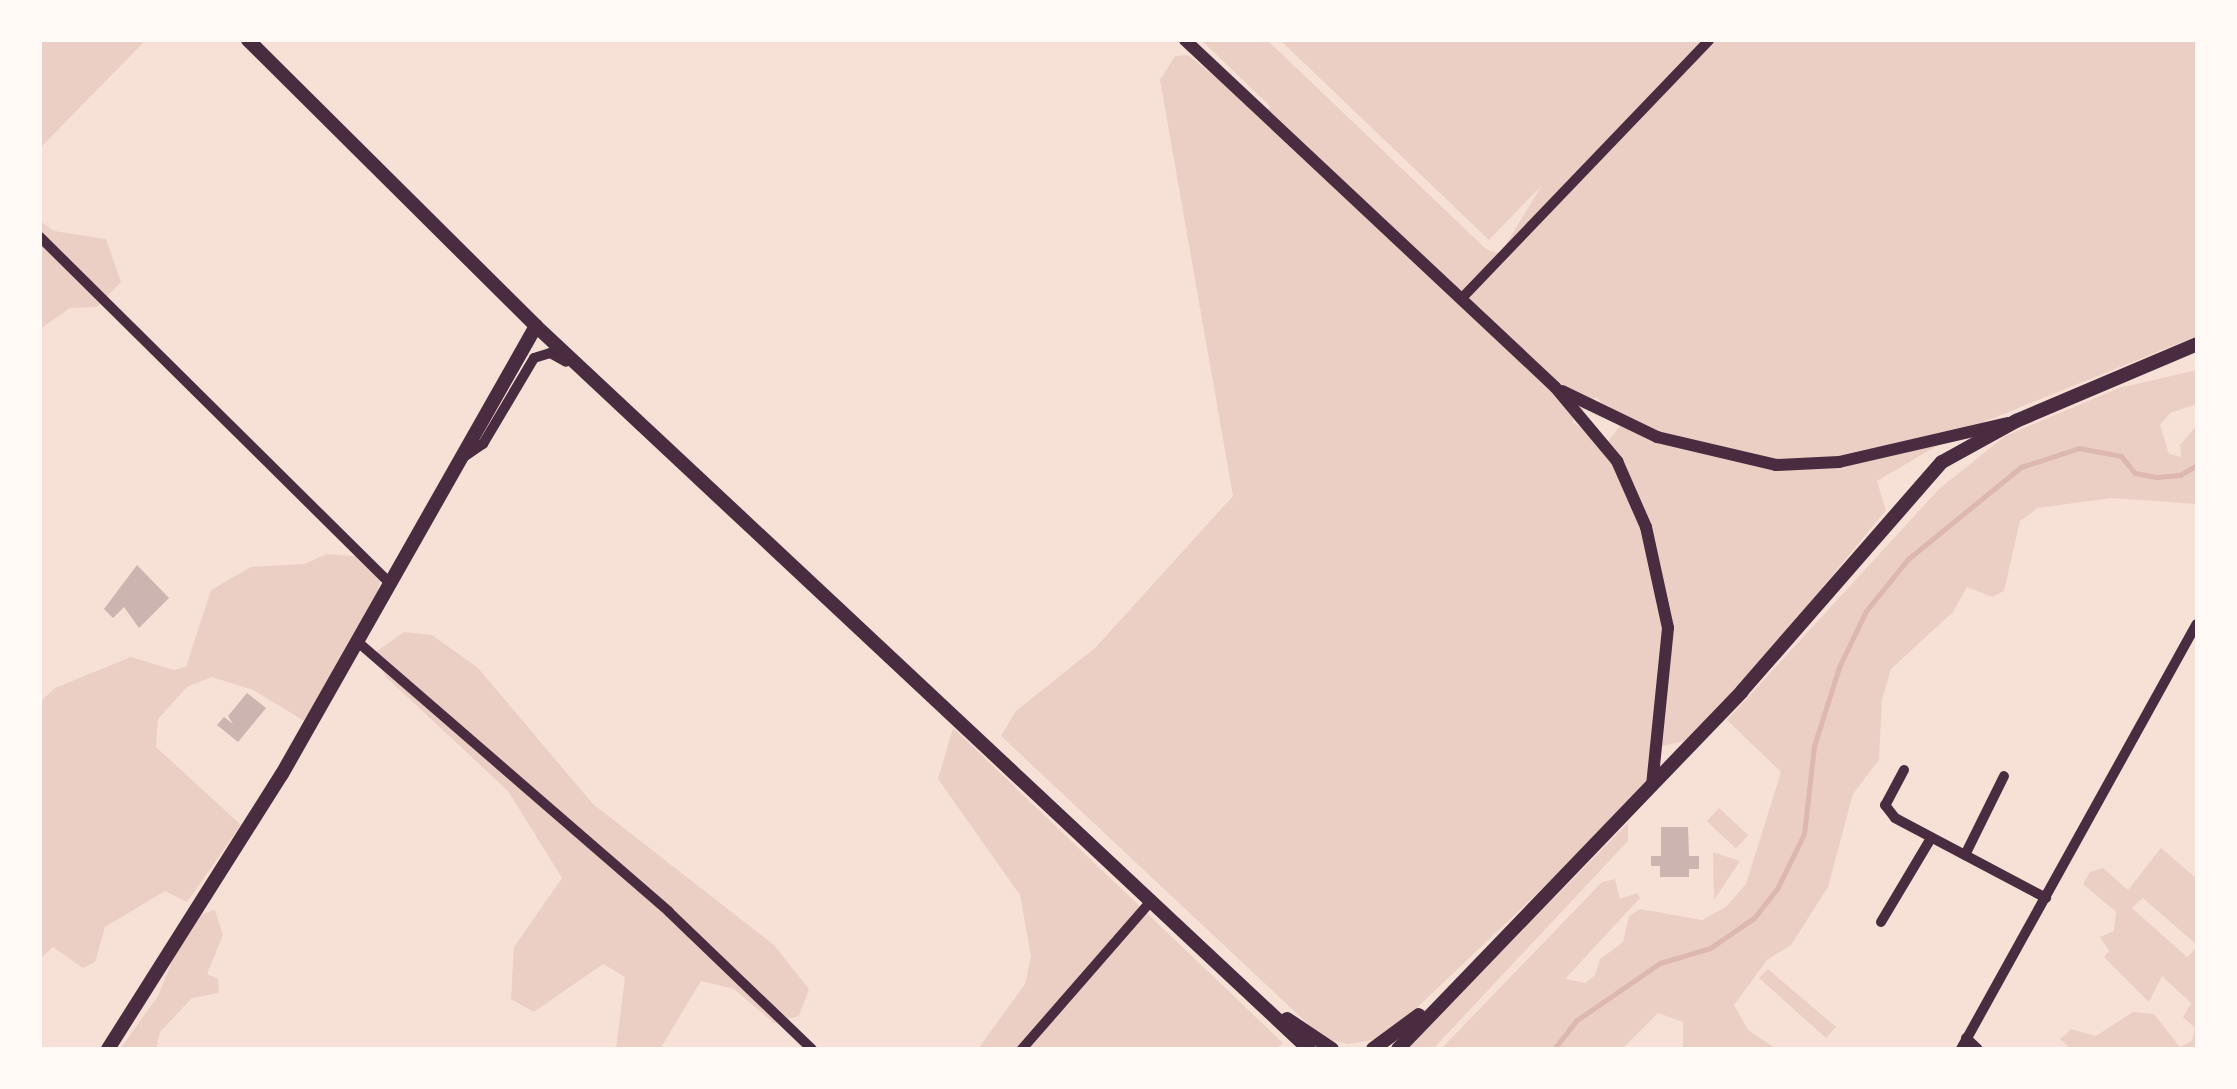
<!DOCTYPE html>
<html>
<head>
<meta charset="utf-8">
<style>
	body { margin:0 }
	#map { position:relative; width:2237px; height:1089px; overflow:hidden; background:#f7e1d7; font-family:"Fira Sans",sans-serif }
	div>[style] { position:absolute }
	.green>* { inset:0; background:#ebcfc5; transform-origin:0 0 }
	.stream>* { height:5px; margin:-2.5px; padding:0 2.5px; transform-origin:2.5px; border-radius:2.5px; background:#dcb8b0 }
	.building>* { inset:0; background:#ccb4b1 }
	.minor>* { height:10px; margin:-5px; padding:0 5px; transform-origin:5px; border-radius:5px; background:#4a2c40 }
	.tertiary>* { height:12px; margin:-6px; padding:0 6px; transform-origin:6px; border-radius:6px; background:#4a2c40 }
	.secondary>* { height:14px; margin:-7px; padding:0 7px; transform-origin:7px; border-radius:7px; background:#4a2c40 }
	span { translate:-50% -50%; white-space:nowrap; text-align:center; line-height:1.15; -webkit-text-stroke:10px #fffaf5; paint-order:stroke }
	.frame { position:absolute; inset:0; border:42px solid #fffaf5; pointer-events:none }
</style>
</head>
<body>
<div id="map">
	<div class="green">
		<div style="clip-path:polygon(40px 40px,146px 40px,40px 148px)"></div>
		<div style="clip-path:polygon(evenodd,1201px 40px,1267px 40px,1486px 249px,1500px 254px,1542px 185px,1489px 240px,1280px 40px,2197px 40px,2197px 336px,1964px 430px,1877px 481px,1886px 510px,1741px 687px,1689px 740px,1658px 747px,1648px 788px,1385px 1038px,1348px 1044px,1323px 1038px,1001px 736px,1016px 711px,1096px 647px,1233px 496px,1160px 80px,1175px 56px,1188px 55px,1260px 112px,1271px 107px,1201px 40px,1596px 397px,1622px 423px,1607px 443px,1572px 422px,1596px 397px)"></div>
		<div style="clip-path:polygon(40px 221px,54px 231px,106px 239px,121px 282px,97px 307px,70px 308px,40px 329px)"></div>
		<div style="clip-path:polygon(2197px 370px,2197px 404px,2170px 413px,2160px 425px,2169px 454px,2181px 457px,2180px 445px,2197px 425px,2197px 504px,2111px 498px,2038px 508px,2020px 521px,2004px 591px,1992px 597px,1967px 587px,1953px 612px,1891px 669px,1882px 700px,1879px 760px,1853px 794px,1828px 887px,1791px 945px,1767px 960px,1734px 1005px,1748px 1030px,1777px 1049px,1683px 1049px,1683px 1022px,1658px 1013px,1622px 1049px,1441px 1049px,1602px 882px,1615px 879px,1620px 899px,1637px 893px,1640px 898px,1565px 979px,1585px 983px,1595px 975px,1600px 959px,1623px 942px,1629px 916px,1640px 909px,1702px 920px,1726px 907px,1746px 884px,1781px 772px,1727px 720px,1939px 489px,2005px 436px,2119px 388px)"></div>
		<div style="clip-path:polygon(327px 554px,363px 557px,381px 580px,359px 643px,306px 722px,253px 690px,212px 677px,187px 687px,158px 719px,156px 747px,241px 825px,187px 902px,165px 891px,105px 927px,95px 962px,83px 968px,53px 947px,40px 959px,40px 702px,55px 688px,131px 657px,174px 670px,186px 667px,211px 590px,251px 567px,304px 564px)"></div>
		<div style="clip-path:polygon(404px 632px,432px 635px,478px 668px,593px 804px,774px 945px,809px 989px,799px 1016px,774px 1023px,734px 989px,701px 981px,660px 1049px,616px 1049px,625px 977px,603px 964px,534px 1012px,511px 999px,514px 947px,562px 878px,508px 791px,386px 677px,373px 654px)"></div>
		<div style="clip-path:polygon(953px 728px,1283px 1043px,1275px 1049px,978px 1049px,1025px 984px,1031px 956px,1020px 895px,938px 779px)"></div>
		<div style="left:1719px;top:808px;width:40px;height:18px;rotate:43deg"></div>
		<div style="clip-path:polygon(1628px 823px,1628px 841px,1433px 1049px,1406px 1049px)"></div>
		<div style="clip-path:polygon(2161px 848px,2197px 879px,2197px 945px,2143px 898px,2132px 908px,2187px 957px,2197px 947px,2197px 1049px,2071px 1049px,2060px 1039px,2071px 1029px,2096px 1036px,2133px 1012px,2154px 1014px,2180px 1047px,2192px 1041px,2195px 1028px,2183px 1017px,2191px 1003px,2162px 976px,2149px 1002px,2104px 957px,2109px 951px,2100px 937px,2114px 931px,2116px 912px,2083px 884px,2090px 872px,2103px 868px,2128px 890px)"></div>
		<div style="clip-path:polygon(1713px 852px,1740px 861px,1714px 900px)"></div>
		<div style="clip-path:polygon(215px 910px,223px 935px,207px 974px,218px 979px,219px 993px,192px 998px,160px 1032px,156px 1049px,120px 1049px,158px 996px,178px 946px,203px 914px)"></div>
		<div style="clip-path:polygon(1768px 969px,1836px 1027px,1826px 1038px,1759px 978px)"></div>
	</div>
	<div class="stream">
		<div style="left:1554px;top:1049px;width:37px;rotate:-52deg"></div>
		<div style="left:1577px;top:1020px;width:101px;rotate:-34.5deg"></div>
		<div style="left:1660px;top:963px;width:52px;rotate:-16.7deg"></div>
		<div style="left:1710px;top:948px;width:53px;rotate:-34.3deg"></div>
		<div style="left:1754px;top:918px;width:39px;rotate:-52deg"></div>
		<div style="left:1778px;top:887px;width:59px;rotate:-63.9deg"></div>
		<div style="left:1804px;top:834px;width:89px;rotate:-83.5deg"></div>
		<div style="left:1814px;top:746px;width:83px;rotate:-72.4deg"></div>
		<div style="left:1839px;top:667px;width:62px;rotate:-64.3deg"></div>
		<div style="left:1866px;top:611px;width:67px;rotate:-51.1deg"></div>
		<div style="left:1908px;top:559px;width:146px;rotate:-39.2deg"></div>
		<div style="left:2021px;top:467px;width:61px;rotate:-18.1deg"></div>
		<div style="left:2079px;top:448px;width:43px;rotate:10.8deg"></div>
		<div style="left:2121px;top:456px;width:22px;rotate:51deg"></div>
		<div style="left:2135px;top:473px;width:21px;rotate:11deg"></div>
		<div style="left:2156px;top:477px;width:24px;rotate:-5deg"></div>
		<div style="left:2180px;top:475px;width:20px;rotate:-30deg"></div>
	</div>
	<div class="building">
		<div style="clip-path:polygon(137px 565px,169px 598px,139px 628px,124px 607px,113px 618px,104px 609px)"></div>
		<div style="clip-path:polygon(247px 693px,266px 708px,238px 742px,217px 725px,224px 717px,233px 724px,228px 716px)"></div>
		<div style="clip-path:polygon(1661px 827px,1688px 827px,1689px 856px,1699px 856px,1699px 869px,1689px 869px,1689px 877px,1660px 877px,1660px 866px,1651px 866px,1651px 856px,1661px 856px)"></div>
	</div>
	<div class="minor">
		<div style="left:40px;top:237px;width:491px;rotate:44.7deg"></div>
		<div style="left:1462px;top:298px;width:357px;rotate:-46.2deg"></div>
		<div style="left:465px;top:456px;width:22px;rotate:-34deg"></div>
		<div style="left:483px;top:444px;width:100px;rotate:-59.3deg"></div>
		<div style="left:534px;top:358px;width:17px;rotate:-17deg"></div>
		<div style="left:550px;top:353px;width:18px;rotate:29deg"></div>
		<div style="left:359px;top:643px;width:410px;rotate:40.9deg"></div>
		<div style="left:669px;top:912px;width:198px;rotate:43.8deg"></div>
		<div style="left:1904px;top:770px;width:40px;rotate:118deg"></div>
		<div style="left:1885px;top:805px;width:16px;rotate:52deg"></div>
		<div style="left:1895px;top:818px;width:171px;rotate:27.9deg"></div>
		<div style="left:1965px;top:855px;width:88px;rotate:-63.7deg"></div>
		<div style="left:1881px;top:922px;width:98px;rotate:-59.2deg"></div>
		<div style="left:1966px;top:1038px;width:16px;rotate:43deg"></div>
		<div style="left:1022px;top:1049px;width:198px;rotate:-48.9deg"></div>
		<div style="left:1961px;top:1049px;width:486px;rotate:-61deg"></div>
	</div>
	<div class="tertiary">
		<div style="left:1185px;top:40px;width:507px;rotate:43.16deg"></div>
		<div style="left:1555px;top:387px;width:97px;rotate:50deg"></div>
		<div style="left:1617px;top:461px;width:72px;rotate:66.3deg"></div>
		<div style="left:1646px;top:527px;width:103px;rotate:77.7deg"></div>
		<div style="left:1668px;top:628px;width:159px;rotate:95.8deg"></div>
		<div style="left:1562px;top:391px;width:106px;rotate:25.8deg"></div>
		<div style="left:1657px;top:437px;width:122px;rotate:13.2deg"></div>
		<div style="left:1776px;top:465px;width:63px;rotate:-2.7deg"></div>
		<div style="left:1839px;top:462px;width:173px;rotate:-13deg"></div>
	</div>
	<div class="secondary">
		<div style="left:248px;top:40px;width:406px;rotate:44.8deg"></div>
		<div style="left:536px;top:326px;width:1058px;rotate:43.09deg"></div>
		<div style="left:1287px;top:1019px;width:54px;rotate:33.7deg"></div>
		<div style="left:108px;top:1049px;width:325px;rotate:-57.7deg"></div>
		<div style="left:282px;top:774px;width:515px;rotate:-60.45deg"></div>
		<div style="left:1373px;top:1049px;width:57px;rotate:-36.5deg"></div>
		<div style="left:1398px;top:1049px;width:496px;rotate:-46.1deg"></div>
		<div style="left:1742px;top:691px;width:304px;rotate:-48.9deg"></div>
		<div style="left:1942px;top:462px;width:85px;rotate:-29deg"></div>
		<div style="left:2016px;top:421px;width:197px;rotate:-23deg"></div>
	</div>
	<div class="frame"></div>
</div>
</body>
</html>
